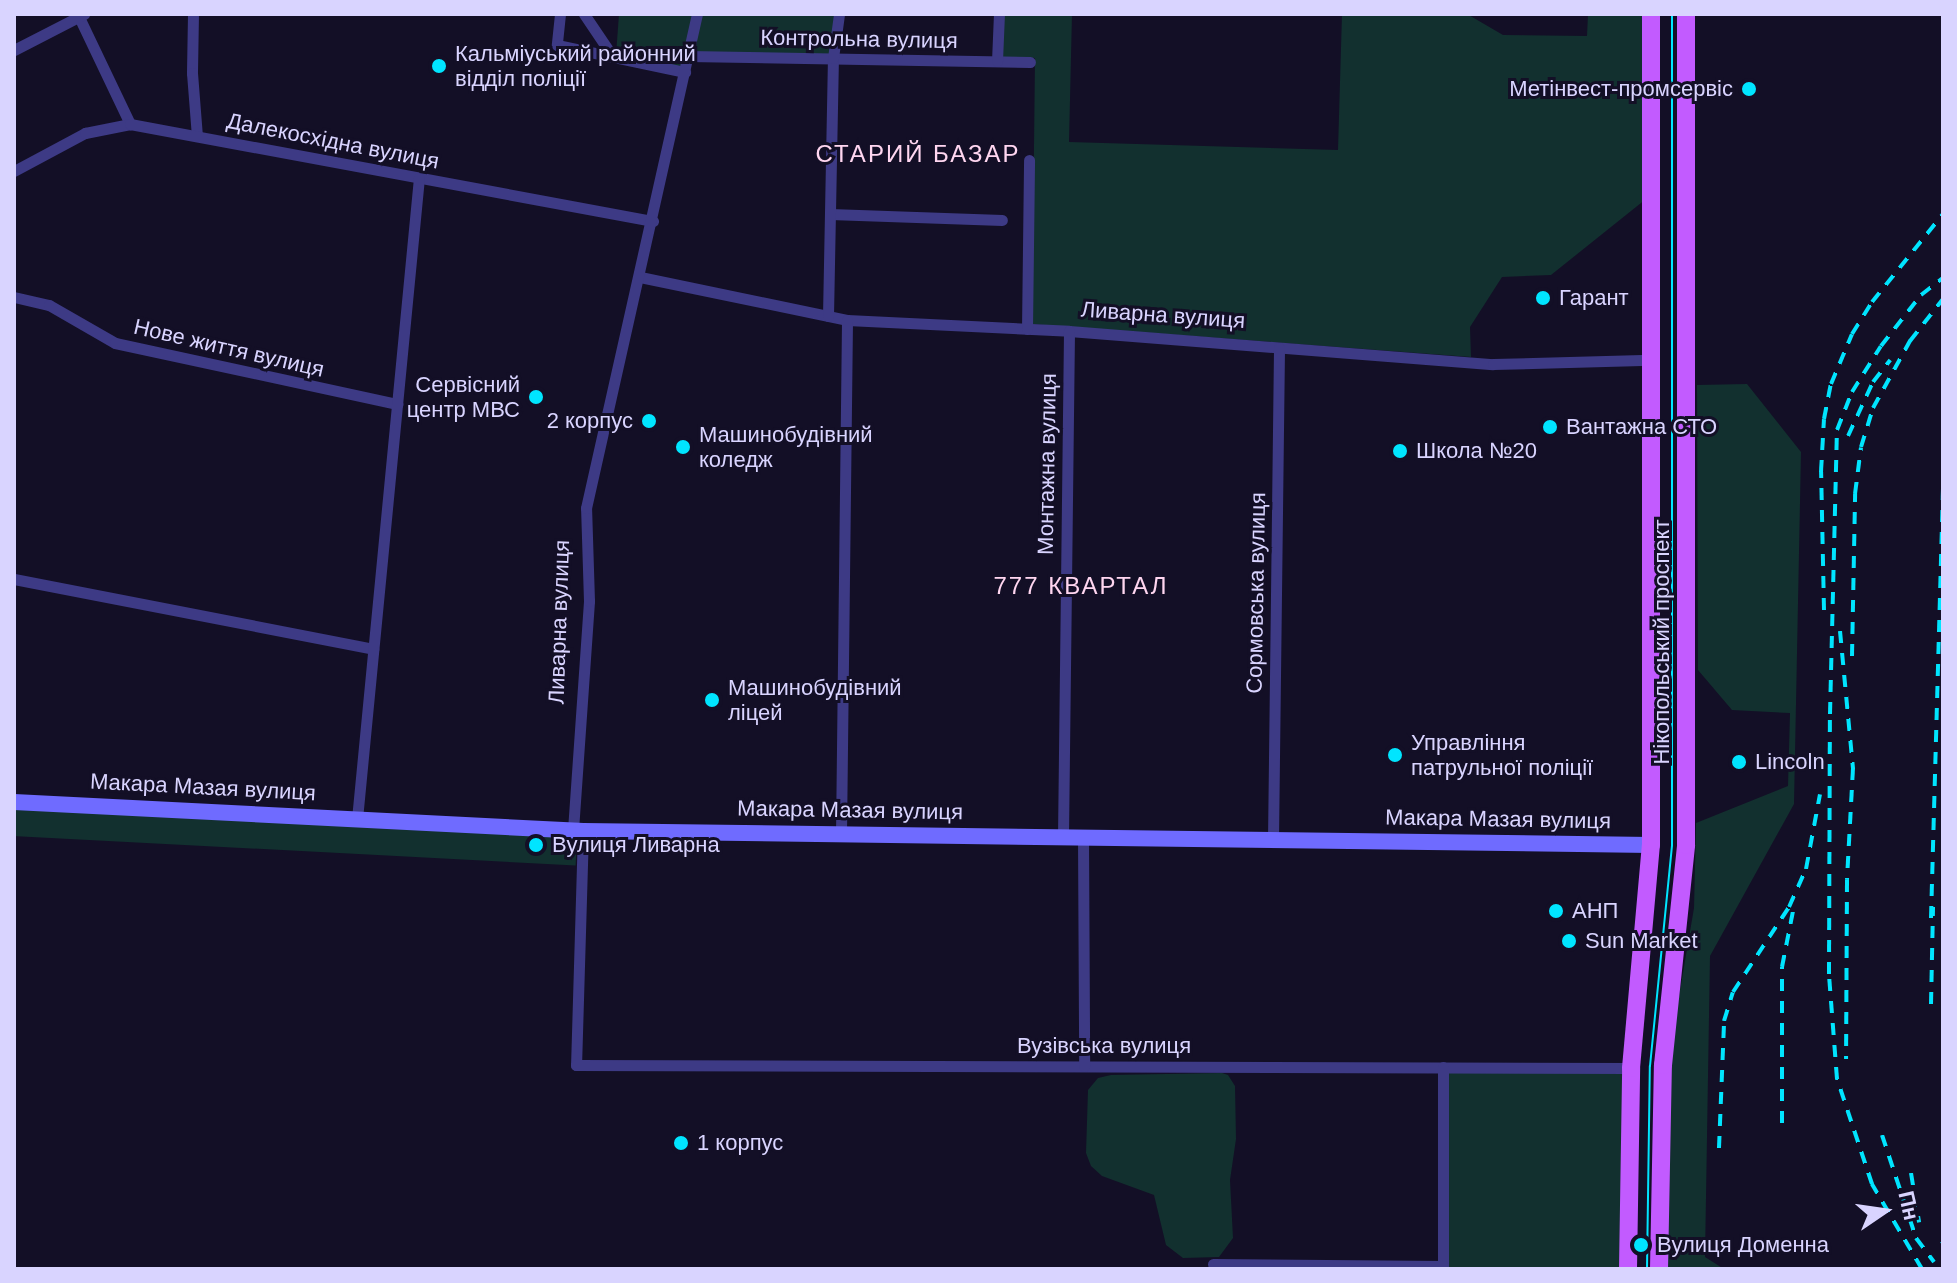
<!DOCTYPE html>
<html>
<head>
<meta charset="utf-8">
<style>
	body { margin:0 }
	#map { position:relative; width:1957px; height:1283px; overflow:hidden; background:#130f26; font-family:Helvetica,sans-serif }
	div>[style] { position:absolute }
	.green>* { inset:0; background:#12302f; transform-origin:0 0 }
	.street>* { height:11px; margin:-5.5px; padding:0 5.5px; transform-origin:5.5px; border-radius:5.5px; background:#3d3a85 }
	.secondary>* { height:16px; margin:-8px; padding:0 8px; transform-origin:8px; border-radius:8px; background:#6f6bff }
	.primary>* { height:18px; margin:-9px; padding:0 9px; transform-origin:9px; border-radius:9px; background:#c25bff }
	.tram>* { height:2px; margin:-1px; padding:0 1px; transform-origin:1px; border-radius:1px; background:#00e5ff }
	.rail>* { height:4px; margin-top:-2px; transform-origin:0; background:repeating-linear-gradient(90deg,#00e5ff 0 12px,transparent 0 22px) }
	.dots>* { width:22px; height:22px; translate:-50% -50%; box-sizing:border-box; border:4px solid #130f26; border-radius:50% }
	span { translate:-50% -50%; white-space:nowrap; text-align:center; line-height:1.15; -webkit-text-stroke:6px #130f26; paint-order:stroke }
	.street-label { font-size:22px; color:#d9d4ff }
	.poi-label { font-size:22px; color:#d9d4ff }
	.left { translate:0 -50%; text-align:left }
	.right { translate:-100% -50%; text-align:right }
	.neighbourhood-label { font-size:24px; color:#ffd6f0; letter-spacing:2px }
	.frame { position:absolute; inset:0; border:16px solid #d9d4ff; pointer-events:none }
	.north { position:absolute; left:1845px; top:1171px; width:80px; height:80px; -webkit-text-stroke:6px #130f26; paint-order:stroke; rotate:77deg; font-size:22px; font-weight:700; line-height:32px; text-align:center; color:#d9d4ff }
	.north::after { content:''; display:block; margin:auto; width:28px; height:36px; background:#d9d4ff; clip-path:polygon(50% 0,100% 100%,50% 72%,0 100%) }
</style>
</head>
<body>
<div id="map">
	<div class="green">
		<div style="clip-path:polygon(619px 14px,694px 14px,683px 69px,616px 55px)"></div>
		<div style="clip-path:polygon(699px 14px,836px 14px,831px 56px,691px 53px)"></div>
		<div style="clip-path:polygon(1003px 14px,1072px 14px,1069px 142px,1338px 150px,1342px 14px,1467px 14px,1503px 35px,1587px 36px,1588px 14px,1646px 14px,1646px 199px,1551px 275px,1502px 277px,1470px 327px,1471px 357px,1032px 324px,1035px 58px,1001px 57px)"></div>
		<div style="clip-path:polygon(1747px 384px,1801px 452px,1794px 804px,1710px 956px,1705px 1257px,1724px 1269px,1664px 1269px,1667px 1067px,1694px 908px,1696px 823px,1788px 786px,1790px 713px,1732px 710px,1698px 670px,1697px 385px)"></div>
		<div style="left:14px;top:805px;width:564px;height:31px;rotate:3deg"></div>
		<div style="left:1447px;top:1072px;width:179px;height:197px"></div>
		<div style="clip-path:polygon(1222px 1073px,1228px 1075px,1235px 1086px,1236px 1139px,1230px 1180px,1233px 1238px,1219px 1257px,1183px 1258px,1166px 1245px,1154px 1195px,1102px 1176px,1091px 1166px,1086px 1153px,1088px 1090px,1098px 1078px,1111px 1075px)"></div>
	</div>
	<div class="street">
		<div style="left:193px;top:14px;width:59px;rotate:91deg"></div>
		<div style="left:192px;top:73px;width:63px;rotate:85.5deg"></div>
		<div style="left:560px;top:14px;width:31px;rotate:96deg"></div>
		<div style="left:557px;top:45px;width:131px;rotate:11.9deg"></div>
		<div style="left:584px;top:14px;width:52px;rotate:56deg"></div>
		<div style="left:79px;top:17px;width:119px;rotate:64.5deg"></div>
		<div style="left:14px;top:50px;width:79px;rotate:-27.2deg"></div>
		<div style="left:688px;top:56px;width:342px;rotate:1deg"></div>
		<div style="left:997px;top:61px;width:47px;rotate:-87.6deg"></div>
		<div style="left:14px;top:171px;width:81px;rotate:-28.2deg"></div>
		<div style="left:85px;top:133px;width:46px;rotate:-11.3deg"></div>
		<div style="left:130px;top:124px;width:532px;rotate:10.51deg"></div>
		<div style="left:830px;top:214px;width:172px;rotate:2deg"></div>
		<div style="left:640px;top:277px;width:211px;rotate:11.7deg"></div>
		<div style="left:847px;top:320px;width:222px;rotate:2.8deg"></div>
		<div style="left:1069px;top:331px;width:425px;rotate:4.5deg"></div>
		<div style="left:1493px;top:364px;width:158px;rotate:-1.5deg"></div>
		<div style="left:14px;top:297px;width:36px;rotate:13deg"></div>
		<div style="left:49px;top:305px;width:76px;rotate:29.9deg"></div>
		<div style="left:115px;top:343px;width:289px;rotate:12.2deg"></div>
		<div style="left:828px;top:316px;width:258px;rotate:-88.9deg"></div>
		<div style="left:833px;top:58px;width:44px;rotate:-82.2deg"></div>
		<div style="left:1027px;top:329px;width:169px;rotate:-89.3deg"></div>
		<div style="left:14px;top:579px;width:366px;rotate:11deg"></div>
		<div style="left:357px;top:819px;width:644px;rotate:-84.48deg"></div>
		<div style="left:573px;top:830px;width:230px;rotate:-86deg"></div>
		<div style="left:589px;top:601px;width:93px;rotate:-91.8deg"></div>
		<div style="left:586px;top:508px;width:506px;rotate:-77.34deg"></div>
		<div style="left:583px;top:831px;width:234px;rotate:91.7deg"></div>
		<div style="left:576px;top:1065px;width:1055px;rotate:0.16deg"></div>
		<div style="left:841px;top:834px;width:514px;rotate:-89.33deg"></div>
		<div style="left:1063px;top:837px;width:506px;rotate:-89.32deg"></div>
		<div style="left:1083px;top:837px;width:229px;rotate:89.7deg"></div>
		<div style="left:1273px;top:840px;width:492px;rotate:-89.3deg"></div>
		<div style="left:1443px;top:1067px;width:202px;rotate:90deg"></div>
		<div style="left:1213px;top:1264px;width:230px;rotate:0.5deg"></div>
	</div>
	<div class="secondary">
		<div style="left:14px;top:802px;width:570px;rotate:2.92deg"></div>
		<div style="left:583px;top:831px;width:1068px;rotate:0.75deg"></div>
	</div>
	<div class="primary">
		<div style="left:1628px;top:1269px;width:201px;rotate:-89.1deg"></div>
		<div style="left:1631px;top:1068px;width:224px;rotate:-84.9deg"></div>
		<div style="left:1651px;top:845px;width:831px;rotate:-90deg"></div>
		<div style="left:1659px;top:1269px;width:204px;rotate:-88.9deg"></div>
		<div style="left:1663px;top:1065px;width:221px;rotate:-84deg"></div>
		<div style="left:1686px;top:845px;width:831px;rotate:-90deg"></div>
	</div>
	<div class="tram">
		<div style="left:1647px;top:1269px;width:203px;rotate:-89.2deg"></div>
		<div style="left:1650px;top:1066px;width:222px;rotate:-84.3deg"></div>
		<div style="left:1672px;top:845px;width:831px;rotate:-90deg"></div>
	</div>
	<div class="rail">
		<div style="left:1848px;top:436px;width:60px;rotate:-65.2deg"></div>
		<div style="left:1873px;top:382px;width:28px;rotate:-52deg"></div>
		<div style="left:1824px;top:610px;width:138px;rotate:-91.2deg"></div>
		<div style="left:1821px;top:472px;width:53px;rotate:-86.8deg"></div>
		<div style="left:1824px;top:419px;width:36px;rotate:-79deg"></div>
		<div style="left:1831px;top:384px;width:54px;rotate:-67.2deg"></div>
		<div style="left:1852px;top:334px;width:38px;rotate:-58deg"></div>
		<div style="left:1872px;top:302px;width:113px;rotate:-51.1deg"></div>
		<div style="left:1840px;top:631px;width:138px;rotate:84.6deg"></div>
		<div style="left:1853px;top:768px;width:112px;rotate:93.1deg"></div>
		<div style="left:1847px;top:880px;width:179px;rotate:90.3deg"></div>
		<div style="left:1852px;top:656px;width:162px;rotate:-88.9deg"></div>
		<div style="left:1855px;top:494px;width:47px;rotate:-82.7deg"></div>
		<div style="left:1861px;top:447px;width:41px;rotate:-72.9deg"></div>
		<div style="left:1873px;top:408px;width:77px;rotate:-61.1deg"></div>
		<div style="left:1910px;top:341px;width:53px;rotate:-51.8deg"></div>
		<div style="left:1931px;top:918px;width:437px;rotate:-88.4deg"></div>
		<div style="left:1931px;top:1004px;width:97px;rotate:-88.8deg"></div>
		<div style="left:1782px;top:1123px;width:156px;rotate:-90deg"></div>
		<div style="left:1782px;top:967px;width:57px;rotate:-78.9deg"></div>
		<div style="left:1882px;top:1135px;width:108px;rotate:71.7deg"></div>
		<div style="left:1916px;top:1238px;width:30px;rotate:53deg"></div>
		<div style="left:1719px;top:1148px;width:127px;rotate:-87.7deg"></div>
		<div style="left:1724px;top:1021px;width:30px;rotate:-73deg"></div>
		<div style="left:1733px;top:992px;width:102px;rotate:-56.6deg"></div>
		<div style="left:1789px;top:907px;width:42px;rotate:-65.9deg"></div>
		<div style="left:1806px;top:869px;width:76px;rotate:-79.4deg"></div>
		<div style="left:1911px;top:1173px;width:50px;rotate:80.7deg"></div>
		<div style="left:1942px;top:1241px;width:2px;rotate:63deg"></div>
		<div style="left:1922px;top:1269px;width:99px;rotate:-120.5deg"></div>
		<div style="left:1872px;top:1184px;width:111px;rotate:-108.4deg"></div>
		<div style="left:1837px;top:1079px;width:105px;rotate:-94.4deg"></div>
		<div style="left:1829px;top:974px;width:260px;rotate:-89.8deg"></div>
		<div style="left:1830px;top:714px;width:284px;rotate:-88.6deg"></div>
		<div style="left:1837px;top:430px;width:41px;rotate:-68.5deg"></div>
		<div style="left:1852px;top:392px;width:54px;rotate:-57.8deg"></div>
		<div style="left:1881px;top:346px;width:65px;rotate:-51.9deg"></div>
		<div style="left:1921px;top:295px;width:28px;rotate:-38deg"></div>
	</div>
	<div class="dots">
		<div style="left:439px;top:66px;background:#00e5ff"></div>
		<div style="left:1749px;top:89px;background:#00e5ff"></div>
		<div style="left:1543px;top:298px;background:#00e5ff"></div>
		<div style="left:536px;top:397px;background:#00e5ff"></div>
		<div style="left:649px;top:421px;background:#00e5ff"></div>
		<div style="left:1550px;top:427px;background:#00e5ff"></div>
		<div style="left:683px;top:447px;background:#00e5ff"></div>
		<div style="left:1400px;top:451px;background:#00e5ff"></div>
		<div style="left:712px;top:700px;background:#00e5ff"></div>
		<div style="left:1395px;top:755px;background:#00e5ff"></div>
		<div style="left:1739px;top:762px;background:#00e5ff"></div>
		<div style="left:536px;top:845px;background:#00e5ff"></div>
		<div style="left:1556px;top:911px;background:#00e5ff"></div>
		<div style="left:1569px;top:941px;background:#00e5ff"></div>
		<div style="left:681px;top:1143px;background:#00e5ff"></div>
		<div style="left:1641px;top:1245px;background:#00e5ff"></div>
	</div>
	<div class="street-label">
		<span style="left:859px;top:39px;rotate:1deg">Контрольна вулиця</span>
		<span style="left:333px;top:141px;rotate:11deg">Далекосхідна вулиця</span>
		<span style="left:1163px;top:315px;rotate:4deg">Ливарна вулиця</span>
		<span style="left:229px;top:348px;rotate:13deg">Нове життя вулиця</span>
		<span style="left:1047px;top:464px;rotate:-89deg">Монтажна вулиця</span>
		<span style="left:1256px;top:593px;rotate:-89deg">Сормовська вулиця</span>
		<span style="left:559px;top:622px;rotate:-88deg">Ливарна вулиця</span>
		<span style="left:1662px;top:642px;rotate:-90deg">Нікопольський проспект</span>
		<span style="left:203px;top:787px;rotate:3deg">Макара Мазая вулиця</span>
		<span style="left:850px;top:810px;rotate:1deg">Макара Мазая вулиця</span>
		<span style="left:1498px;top:819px;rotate:1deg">Макара Мазая вулиця</span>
		<span style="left:1104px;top:1046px">Вузівська вулиця</span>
	</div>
	<div class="poi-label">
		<span class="left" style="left:455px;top:66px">Кальміуський районний<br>відділ поліції</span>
		<span class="right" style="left:1733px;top:89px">Метінвест-промсервіс</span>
		<span class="left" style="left:1559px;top:298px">Гарант</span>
		<span class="right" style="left:520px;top:397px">Сервісний<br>центр МВС</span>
		<span class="right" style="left:633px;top:421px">2 корпус</span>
		<span class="left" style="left:1566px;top:427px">Вантажна СТО</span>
		<span class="left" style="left:699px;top:447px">Машинобудівний<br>коледж</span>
		<span class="left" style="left:1416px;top:451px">Школа №20</span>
		<span class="left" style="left:728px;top:700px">Машинобудівний<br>ліцей</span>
		<span class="left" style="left:1411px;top:755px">Управління<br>патрульної поліції</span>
		<span class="left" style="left:1755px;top:762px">Lincoln</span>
		<span class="left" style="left:552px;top:845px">Вулиця Ливарна</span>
		<span class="left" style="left:1572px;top:911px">АНП</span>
		<span class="left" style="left:1585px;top:941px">Sun Market</span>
		<span class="left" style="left:697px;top:1143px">1 корпус</span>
		<span class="left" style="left:1657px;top:1245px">Вулиця Доменна</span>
	</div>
	<div class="neighbourhood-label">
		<span style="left:918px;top:154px">СТАРИЙ БАЗАР</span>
		<span style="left:1081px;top:586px">777 КВАРТАЛ</span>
	</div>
	<div class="frame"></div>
	<div class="north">Пн</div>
</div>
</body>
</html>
